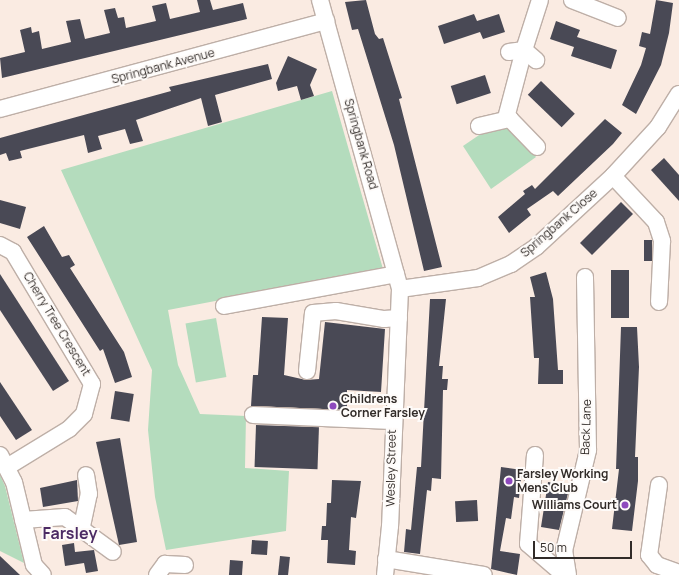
<!DOCTYPE html>
<html>
<head>
<meta charset="utf-8">
<style>
	body { margin:0 }
	#map { position:relative; width:679px; height:575px; overflow:hidden; background:#faebe2; font-family:Manrope,sans-serif }
	div>[style] { position:absolute }
	.green>* { inset:0; background:#b4dcbd; transform-origin:0 0 }
	.building>* { inset:0; background:#494955; transform-origin:0 0 }
	.roads { filter:drop-shadow(1px 0 #beafa7) drop-shadow(-1px 0 #beafa7) drop-shadow(0 1px #beafa7) drop-shadow(0 -1px #beafa7) }
	.minor>* { height:16px; margin:-8px; padding:0 8px; transform-origin:8px; border-radius:8px; background:#fff }
	.dots>* { width:11px; height:11px; translate:-50% -50%; box-sizing:border-box; border:2px solid #fefbf9; border-radius:50% }
	span { translate:-50% -50%; white-space:nowrap; text-align:center; line-height:1.15; -webkit-text-stroke:4px #fefbf9; paint-order:stroke }
	.street-label { font-size:12px; color:#312b28 }
	.poi-label { font-size:12px; color:#312b28; font-weight:700 }
	.left { translate:0 -50%; text-align:left }
	.right { translate:-100% -50%; text-align:right }
	.district-label { font-size:16px; color:#4c2b64; font-weight:700 }
	.scale { position:absolute; left:533px; top:541px; width:99px; height:18px; box-sizing:border-box; border:2px solid #312b28; border-top:0; padding-left:5px; font-size:12px; line-height:14px; white-space:nowrap; color:#312b28; -webkit-text-stroke:3px #fefbf9; paint-order:stroke }
</style>
</head>
<body>
<div id="map">
	<div class="green">
		<div style="clip-path:polygon(332px 91px,383px 269px,168px 310px,178px 365px,200px 414px,246px 416px,245px 468px,289px 471px,286px 531px,166px 550px,155px 497px,148px 430px,152px 370px,61px 170px)"></div>
		<div style="clip-path:polygon(505px 125px,517px 131px,536px 157px,491px 189px,463px 146px,485px 131px)"></div>
		<div style="left:216px;top:318px;width:60px;height:31px;rotate:80deg"></div>
		<div style="clip-path:polygon(0 475px,5px 486px,24px 563px,0 551px)"></div>
	</div>
	<div class="building">
		<div style="clip-path:polygon(197px 0,210px 0,213px 10px,243px 3px,247px 19px,2px 78px,0 58px,25px 52px,20px 30px,31px 27px,32px 33px,39px 31px,42px 49px,71px 42px,66px 21px,80px 19px,85px 39px,110px 33px,104px 10px,115px 8px,118px 18px,124px 17px,126px 28px,156px 21px,152px 6px,166px 3px,170px 19px,200px 12px)"></div>
		<div style="clip-path:polygon(366px 0,375px 34px,379px 39px,383px 38px,402px 98px,399px 99px,442px 267px,424px 271px,394px 145px,358px 29px,352px 30px,345px 2px)"></div>
		<div style="clip-path:polygon(656px 0,673px 3px,669px 33px,661px 65px,636px 114px,622px 105px,641px 65px,646px 48px,639px 46px,642px 32px,650px 34px)"></div>
		<div style="clip-path:polygon(474px 14px,477px 21px,499px 14px,505px 32px,483px 39px,480px 32px,444px 44px,438px 26px)"></div>
		<div style="clip-path:polygon(556px 21px,580px 30px,577px 37px,617px 50px,611px 69px,571px 56px,574px 47px,550px 39px)"></div>
		<div style="clip-path:polygon(288px 56px,317px 69px,310px 85px,314px 96px,301px 100px,297px 86px,278px 91px,276px 83px)"></div>
		<div style="clip-path:polygon(268px 64px,272px 79px,215px 95px,222px 122px,208px 126px,201px 98px,136px 120px,143px 141px,130px 144px,125px 129px,98px 136px,102px 149px,88px 153px,84px 135px,20px 151px,22px 158px,9px 161px,6px 153px,0 155px,0 138px,171px 91px,169px 87px)"></div>
		<div style="left:485px;top:75px;width:19px;height:36px;rotate:72deg"></div>
		<div style="left:541px;top:81px;width:47px;height:19px;rotate:44deg"></div>
		<div style="clip-path:polygon(605px 119px,622px 133px,613px 144px,558px 196px,553px 191px,527px 209px,531px 215px,509px 233px,498px 217px,525px 194px,523px 191px,532px 185px,535px 189px)"></div>
		<div style="clip-path:polygon(664px 158px,679px 175px,679px 201px,651px 170px)"></div>
		<div style="clip-path:polygon(0 200px,26px 207px,20px 229px,0 223px)"></div>
		<div style="left:621px;top:202px;width:17px;height:58px;rotate:45deg"></div>
		<div style="clip-path:polygon(44px 226px,62px 257px,69px 255px,75px 265px,70px 268px,124px 352px,132px 377px,115px 383px,103px 349px,100px 351px,27px 237px)"></div>
		<div style="left:644px;top:240px;width:8px;height:21px"></div>
		<div style="left:611px;top:270px;width:18px;height:48px"></div>
		<div style="clip-path:polygon(546px 272px,553px 299px,558px 370px,563px 370px,563px 384px,538px 384px,539px 358px,534px 358px,530px 297px,535px 297px,530px 277px)"></div>
		<div style="clip-path:polygon(0 274px,69px 381px,53px 391px,0 310px)"></div>
		<div style="clip-path:polygon(430px 299px,446px 299px,439px 366px,443px 366px,442px 379px,448px 379px,447px 390px,443px 390px,441px 479px,432px 478px,431px 491px,427px 490px,420px 554px,404px 552px,406px 529px,411px 530px,417px 467px,421px 467px)"></div>
		<div style="clip-path:polygon(262px 317px,288px 318px,284px 375px,306px 380px,319px 379px,325px 322px,385px 329px,381px 392px,347px 390px,347px 410px,251px 406px,253px 375px,258px 375px)"></div>
		<div style="clip-path:polygon(621px 327px,637px 327px,639px 367px,635px 457px,638px 457px,638px 481px,632px 531px,612px 529px,619px 469px,616px 469px)"></div>
		<div style="clip-path:polygon(0 382px,32px 430px,16px 440px,0 416px)"></div>
		<div style="left:115px;top:391px;width:19px;height:28px;rotate:9deg"></div>
		<div style="left:256px;top:425px;width:63px;height:42px;rotate:2deg"></div>
		<div style="clip-path:polygon(120px 438px,137px 542px,119px 545px,96px 442px)"></div>
		<div style="clip-path:polygon(501px 467px,522px 470px,519px 498px,514px 497px,511px 519px,506px 518px,500px 551px,520px 554px,517px 575px,491px 569px)"></div>
		<div style="clip-path:polygon(77px 480px,78px 501px,43px 507px,40px 488px)"></div>
		<div style="clip-path:polygon(332px 480px,361px 481px,356px 518px,351px 517px,349px 550px,356px 551px,355px 565px,327px 563px,328px 540px,321px 540px,322px 526px,326px 526px,327px 503px,331px 503px)"></div>
		<div style="clip-path:polygon(548px 482px,570px 485px,559px 530px,541px 527px)"></div>
		<div style="left:477px;top:500px;width:21px;height:22px;rotate:87deg"></div>
		<div style="left:252px;top:540px;width:16px;height:14px;rotate:4deg"></div>
		<div style="clip-path:polygon(74px 543px,75px 552px,94px 550px,98px 571px,86px 573px,84px 563px,65px 566px,62px 545px)"></div>
		<div style="clip-path:polygon(0 556px,20px 575px,0 575px)"></div>
		<div style="left:280px;top:556px;width:10px;height:19px;rotate:6deg"></div>
		<div style="left:230px;top:560px;width:13px;height:15px;rotate:4deg"></div>
	</div>
	<div class="roads">
		<div class="minor">
			<div style="left:320px;top:0;width:300px;rotate:74.5deg"></div>
			<div style="left:400px;top:289px;width:237px;rotate:92.4deg"></div>
			<div style="left:390px;top:526px;width:49px;rotate:95.8deg"></div>
			<div style="left:572px;top:0;width:49px;rotate:21.4deg"></div>
			<div style="left:509px;top:52px;width:15px;rotate:-8deg"></div>
			<div style="left:524px;top:50px;width:52px;rotate:-72.3deg"></div>
			<div style="left:0;top:109px;width:338px;rotate:-15.1deg"></div>
			<div style="left:506px;top:118px;width:70px;rotate:-75.2deg"></div>
			<div style="left:524px;top:50px;width:16px;rotate:40deg"></div>
			<div style="left:479px;top:126px;width:32px;rotate:-13deg"></div>
			<div style="left:510px;top:119px;width:39px;rotate:46deg"></div>
			<div style="left:613px;top:176px;width:63px;rotate:46.9deg"></div>
			<div style="left:656px;top:222px;width:20px;rotate:72deg"></div>
			<div style="left:662px;top:241px;width:61px;rotate:92.8deg"></div>
			<div style="left:0;top:245px;width:15px;rotate:28deg"></div>
			<div style="left:13px;top:252px;width:154px;rotate:59.1deg"></div>
			<div style="left:92px;top:384px;width:31px;rotate:105deg"></div>
			<div style="left:84px;top:414px;width:21px;rotate:135deg"></div>
			<div style="left:69px;top:429px;width:73px;rotate:148.5deg"></div>
			<div style="left:400px;top:289px;width:79px;rotate:-8deg"></div>
			<div style="left:478px;top:278px;width:36px;rotate:-23deg"></div>
			<div style="left:511px;top:264px;width:30px;rotate:-34deg"></div>
			<div style="left:536px;top:247px;width:105px;rotate:-42.7deg"></div>
			<div style="left:613px;top:176px;width:67px;rotate:-47.4deg"></div>
			<div style="left:658px;top:127px;width:39px;rotate:-58deg"></div>
			<div style="left:224px;top:306px;width:175px;rotate:-10.5deg"></div>
			<div style="left:307px;top:371px;width:58px;rotate:-84.1deg"></div>
			<div style="left:313px;top:313px;width:23px;rotate:-5deg"></div>
			<div style="left:336px;top:311px;width:49px;rotate:9.5deg"></div>
			<div style="left:384px;top:319px;width:15px;rotate:-4deg"></div>
			<div style="left:253px;top:415px;width:139px;rotate:2.5deg"></div>
			<div style="left:0;top:455px;width:30px;rotate:63deg"></div>
			<div style="left:14px;top:482px;width:85px;rotate:76.5deg"></div>
			<div style="left:34px;top:565px;width:13px;rotate:48deg"></div>
			<div style="left:535px;top:455px;width:89px;rotate:94.5deg"></div>
			<div style="left:528px;top:544px;width:48px;rotate:40.7deg"></div>
			<div style="left:659px;top:485px;width:71px;rotate:98.1deg"></div>
			<div style="left:649px;top:555px;width:13px;rotate:51deg"></div>
			<div style="left:657px;top:565px;width:23px;rotate:20deg"></div>
			<div style="left:23px;top:520px;width:42px;rotate:-4.1deg"></div>
			<div style="left:65px;top:517px;width:59px;rotate:36.1deg"></div>
			<div style="left:82px;top:526px;width:33px;rotate:-78deg"></div>
			<div style="left:89px;top:494px;width:19px;rotate:-99deg"></div>
			<div style="left:386px;top:559px;width:99px;rotate:9.3deg"></div>
			<div style="left:157px;top:575px;width:14px;rotate:-54deg"></div>
			<div style="left:165px;top:564px;width:20px;rotate:3deg"></div>
			<div style="left:568px;top:575px;width:24px;rotate:-99deg"></div>
			<div style="left:564px;top:551px;width:104px;rotate:-76.6deg"></div>
			<div style="left:588px;top:450px;width:173px;rotate:-91deg"></div>
		</div>
	</div>
	<div class="dots">
		<div style="left:333px;top:406px;background:#8e4abe"></div>
		<div style="left:509px;top:481px;background:#8e4abe"></div>
		<div style="left:625px;top:505px;background:#8e4abe"></div>
	</div>
	<div class="street-label">
		<span style="left:163px;top:66px;rotate:-15deg">Springbank Avenue</span>
		<span style="left:361px;top:144px;rotate:74deg">Springbank Road</span>
		<span style="left:559px;top:223px;rotate:-41deg">Springbank Close</span>
		<span style="left:57px;top:324px;rotate:59deg">Cherry Tree Crescent</span>
		<span style="left:586px;top:427px;rotate:-88deg">Back Lane</span>
		<span style="left:391px;top:468px;rotate:-89deg">Wesley Street</span>
	</div>
	<div class="poi-label">
		<span class="left" style="left:341px;top:406px">Childrens<br>Corner Farsley</span>
		<span class="left" style="left:517px;top:481px">Farsley Working<br>Mens Club</span>
		<span class="right" style="left:617px;top:505px">Williams Court</span>
	</div>
	<div class="district-label">
		<span style="left:70px;top:533px">Farsley</span>
	</div>
	<div class="scale">50 m</div>
</div>
</body>
</html>
